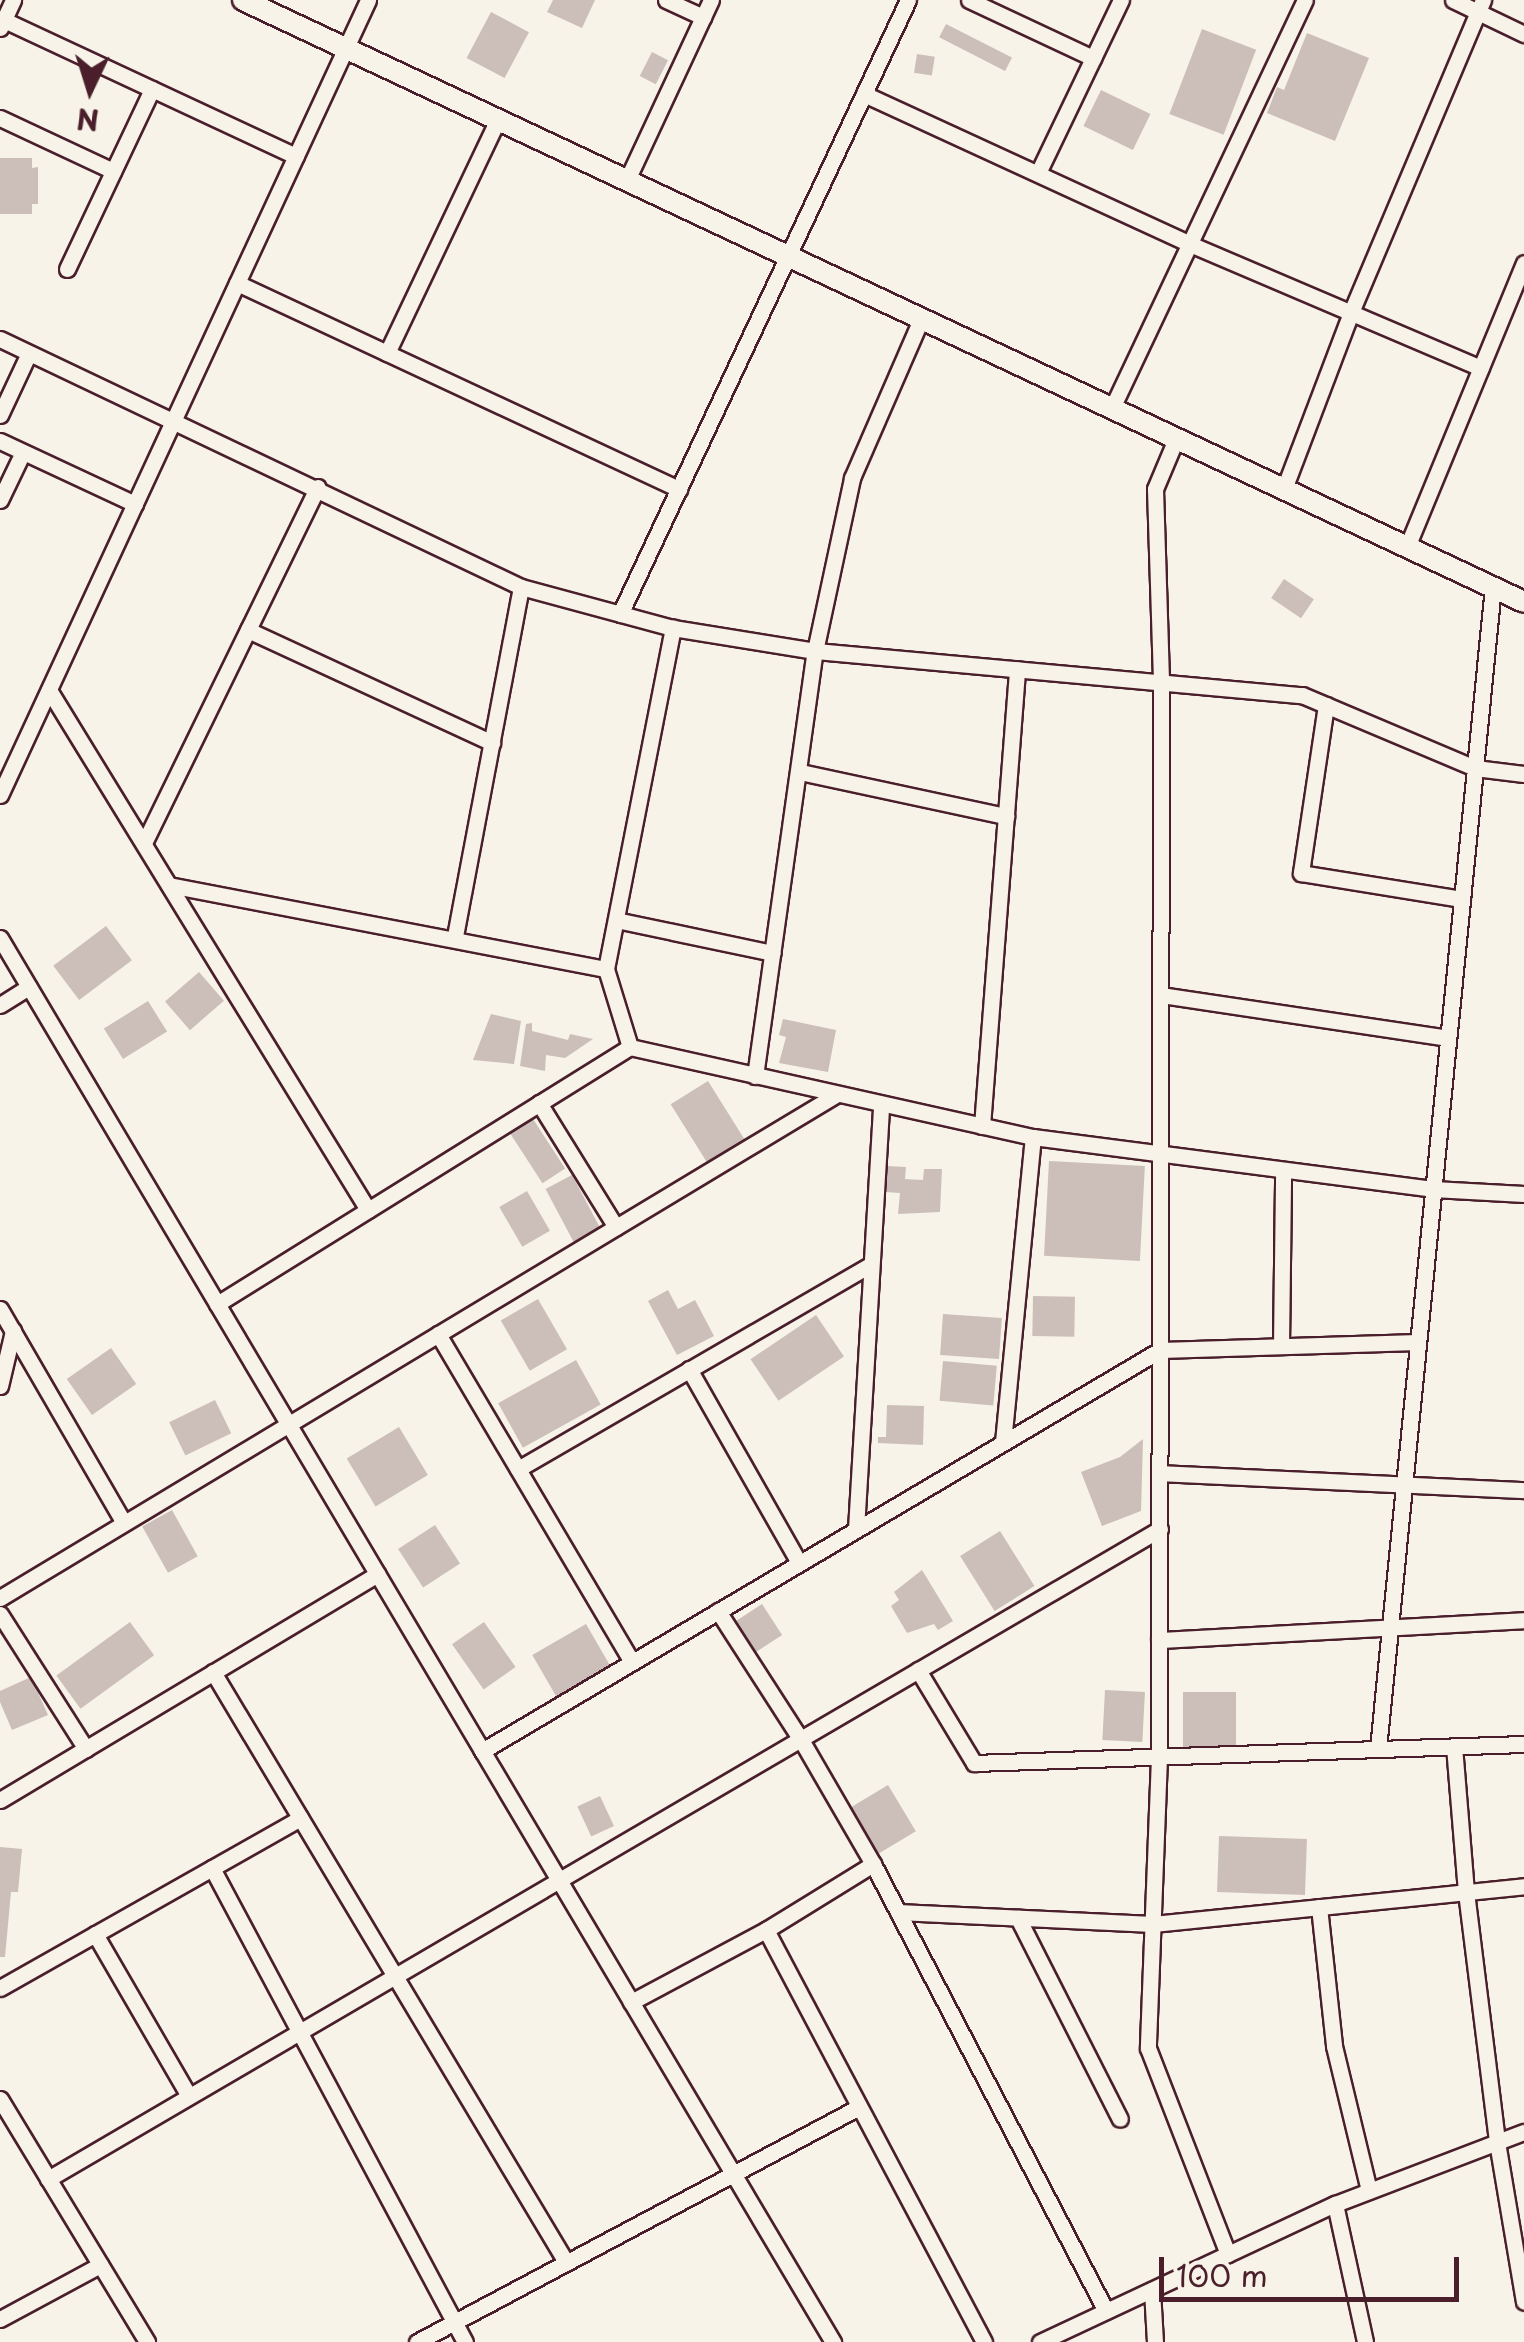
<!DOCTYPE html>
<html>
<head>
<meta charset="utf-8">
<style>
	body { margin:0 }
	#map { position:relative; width:1524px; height:2342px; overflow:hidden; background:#f7f3e8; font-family:"Playpen Sans",sans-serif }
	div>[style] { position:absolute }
	.building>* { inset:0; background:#ccbfb9; transform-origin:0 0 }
	.roads { filter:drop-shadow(2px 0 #4a1f2b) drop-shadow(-2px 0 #4a1f2b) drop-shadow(0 2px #4a1f2b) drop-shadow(0 -2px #4a1f2b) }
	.minor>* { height:15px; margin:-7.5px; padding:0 7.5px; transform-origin:7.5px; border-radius:7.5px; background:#f7f3e8 }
	.tertiary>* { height:20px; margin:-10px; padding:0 10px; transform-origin:10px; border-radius:10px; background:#f7f3e8 }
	span { translate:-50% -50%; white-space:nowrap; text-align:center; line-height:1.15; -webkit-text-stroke:8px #f7f3e8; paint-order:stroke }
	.north { position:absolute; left:40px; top:40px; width:100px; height:100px; -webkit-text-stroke:8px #f7f3e8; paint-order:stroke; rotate:184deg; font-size:28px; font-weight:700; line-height:40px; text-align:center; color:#4a1f2b }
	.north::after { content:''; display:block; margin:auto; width:35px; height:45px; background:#4a1f2b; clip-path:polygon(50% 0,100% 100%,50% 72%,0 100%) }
	.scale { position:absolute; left:1159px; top:2257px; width:300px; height:45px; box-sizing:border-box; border:5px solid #4a1f2b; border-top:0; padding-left:12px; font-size:30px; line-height:35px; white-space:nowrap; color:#4a1f2b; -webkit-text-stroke:8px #f7f3e8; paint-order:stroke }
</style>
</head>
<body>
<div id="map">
	<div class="building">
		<div style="clip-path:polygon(553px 0,595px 0,582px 28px,547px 12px)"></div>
		<div style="left:491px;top:12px;width:43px;height:52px;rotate:28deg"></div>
		<div style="left:946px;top:24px;width:74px;height:15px;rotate:27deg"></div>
		<div style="left:1202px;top:29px;width:58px;height:91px;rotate:21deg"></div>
		<div style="clip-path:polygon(1307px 33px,1369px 58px,1335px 141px,1267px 113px,1277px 87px,1284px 90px)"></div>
		<div style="left:652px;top:52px;width:18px;height:27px;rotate:27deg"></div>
		<div style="left:917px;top:54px;width:18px;height:19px;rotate:9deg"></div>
		<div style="left:1101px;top:90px;width:55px;height:40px;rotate:26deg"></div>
		<div style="clip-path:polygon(0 158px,32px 158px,32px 168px,38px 167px,38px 204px,32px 204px,32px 214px,0 214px)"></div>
		<div style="left:1284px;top:579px;width:36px;height:23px;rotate:34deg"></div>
		<div style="left:106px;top:926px;width:43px;height:66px;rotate:53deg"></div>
		<div style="left:199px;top:972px;width:38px;height:45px;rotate:49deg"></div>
		<div style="left:148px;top:1001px;width:36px;height:52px;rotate:58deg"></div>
		<div style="clip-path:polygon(491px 1014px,521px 1021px,514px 1064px,473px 1060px)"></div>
		<div style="clip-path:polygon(783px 1019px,836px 1030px,828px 1072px,779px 1063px,786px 1037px,779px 1035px)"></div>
		<div style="clip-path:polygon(532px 1023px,532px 1031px,568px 1040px,570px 1034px,593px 1039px,565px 1058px,546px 1055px,545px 1071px,520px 1066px,526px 1024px)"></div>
		<div style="left:708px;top:1081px;width:74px;height:44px;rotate:58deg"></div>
		<div style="left:533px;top:1119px;width:59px;height:27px;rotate:57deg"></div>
		<div style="left:1049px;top:1161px;width:96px;height:95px;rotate:3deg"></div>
		<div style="clip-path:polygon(887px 1166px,906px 1167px,905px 1179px,923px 1180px,924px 1169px,942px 1169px,940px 1212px,898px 1214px,900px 1193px,886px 1192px)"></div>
		<div style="left:572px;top:1175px;width:60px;height:30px;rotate:62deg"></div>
		<div style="left:527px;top:1191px;width:46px;height:32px;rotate:60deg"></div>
		<div style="clip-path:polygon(668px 1290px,678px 1309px,695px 1300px,714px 1336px,677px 1355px,648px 1301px)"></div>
		<div style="left:1033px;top:1296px;width:42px;height:40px;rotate:1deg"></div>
		<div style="left:538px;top:1299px;width:58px;height:43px;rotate:60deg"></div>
		<div style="left:943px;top:1314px;width:59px;height:41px;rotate:4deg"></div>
		<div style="left:816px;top:1315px;width:50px;height:79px;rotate:56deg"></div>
		<div style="left:111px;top:1348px;width:44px;height:54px;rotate:55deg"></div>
		<div style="left:576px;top:1360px;width:51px;height:89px;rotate:61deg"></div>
		<div style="left:943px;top:1361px;width:54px;height:40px;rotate:5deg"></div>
		<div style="left:215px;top:1400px;width:37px;height:51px;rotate:64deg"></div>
		<div style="clip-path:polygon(887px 1405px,924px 1406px,923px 1445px,878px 1443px,878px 1437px,886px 1437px)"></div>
		<div style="left:399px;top:1427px;width:56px;height:61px;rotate:59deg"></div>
		<div style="clip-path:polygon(1143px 1439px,1141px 1511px,1102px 1526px,1081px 1472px,1120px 1457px)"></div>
		<div style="left:172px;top:1510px;width:53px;height:34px;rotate:61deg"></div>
		<div style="left:435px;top:1525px;width:46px;height:44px;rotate:57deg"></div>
		<div style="left:1000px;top:1531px;width:65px;height:47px;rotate:58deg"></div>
		<div style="clip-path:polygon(922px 1570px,953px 1621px,938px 1630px,934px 1624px,907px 1633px,891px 1606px,899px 1600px,894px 1592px)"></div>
		<div style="left:762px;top:1604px;width:37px;height:31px;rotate:57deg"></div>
		<div style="left:130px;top:1622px;width:41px;height:91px;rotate:54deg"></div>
		<div style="left:484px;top:1622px;width:55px;height:39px;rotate:55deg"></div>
		<div style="left:586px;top:1624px;width:48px;height:62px;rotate:60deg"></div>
		<div style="clip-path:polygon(31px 1677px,48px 1715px,12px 1730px,0 1702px,0 1691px)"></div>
		<div style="left:1105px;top:1690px;width:40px;height:50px;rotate:3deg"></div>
		<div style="left:1183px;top:1692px;width:53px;height:57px"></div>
		<div style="left:888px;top:1785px;width:54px;height:49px;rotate:59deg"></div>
		<div style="left:600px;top:1796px;width:33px;height:25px;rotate:65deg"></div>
		<div style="left:1219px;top:1836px;width:88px;height:56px;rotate:2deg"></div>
		<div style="clip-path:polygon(0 1847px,22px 1849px,18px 1892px,11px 1892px,5px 1957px,0 1957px)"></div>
	</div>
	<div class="roads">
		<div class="minor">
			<div style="left:666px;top:0;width:41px;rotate:24.7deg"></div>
			<div style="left:969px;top:0;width:137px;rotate:25.1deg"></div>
			<div style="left:1453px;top:0;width:79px;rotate:25.6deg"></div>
			<div style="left:4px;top:20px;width:322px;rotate:25deg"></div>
			<div style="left:0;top:28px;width:31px;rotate:-65deg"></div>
			<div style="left:864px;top:94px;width:359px;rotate:24.7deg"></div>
			<div style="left:1190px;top:244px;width:316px;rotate:23.1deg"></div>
			<div style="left:0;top:118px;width:125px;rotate:25.1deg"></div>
			<div style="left:1038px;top:173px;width:192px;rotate:-64.4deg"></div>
			<div style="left:627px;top:180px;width:199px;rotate:-65deg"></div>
			<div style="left:67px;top:269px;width:199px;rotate:-64.7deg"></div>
			<div style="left:237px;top:283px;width:488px;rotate:25deg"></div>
			<div style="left:0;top:339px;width:577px;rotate:25.45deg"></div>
			<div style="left:521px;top:587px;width:157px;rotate:15.1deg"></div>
			<div style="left:673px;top:628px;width:144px;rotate:9.2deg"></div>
			<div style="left:815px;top:651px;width:489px;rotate:5.2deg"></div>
			<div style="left:1302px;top:695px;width:188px;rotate:22.9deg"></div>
			<div style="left:1475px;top:768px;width:49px;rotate:7deg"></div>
			<div style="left:387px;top:353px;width:259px;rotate:-64.6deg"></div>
			<div style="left:1112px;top:408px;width:451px;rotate:-64.7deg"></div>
			<div style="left:0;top:415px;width:68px;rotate:-64.9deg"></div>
			<div style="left:1176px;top:439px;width:54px;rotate:112.8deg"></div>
			<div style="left:1155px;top:489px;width:193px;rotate:88.2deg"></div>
			<div style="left:1161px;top:682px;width:1075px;rotate:90.11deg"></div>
			<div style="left:1159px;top:1757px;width:291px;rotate:92.2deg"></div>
			<div style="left:1148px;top:2048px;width:221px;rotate:68.8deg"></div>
			<div style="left:0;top:441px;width:149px;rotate:25deg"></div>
			<div style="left:1284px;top:489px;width:191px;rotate:-69.2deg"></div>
			<div style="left:1352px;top:310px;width:337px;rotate:-67.1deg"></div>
			<div style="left:0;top:500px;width:53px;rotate:-64.4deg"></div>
			<div style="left:1407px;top:547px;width:307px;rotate:-67.6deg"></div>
			<div style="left:620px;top:614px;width:678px;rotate:-64.87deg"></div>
			<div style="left:248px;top:630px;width:269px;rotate:24.8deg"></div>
			<div style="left:49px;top:690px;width:610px;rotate:58.47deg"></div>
			<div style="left:1326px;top:705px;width:170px;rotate:98.5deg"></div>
			<div style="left:1301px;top:873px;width:163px;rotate:9.2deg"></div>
			<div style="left:800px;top:772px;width:211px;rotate:12.1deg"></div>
			<div style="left:0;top:795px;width:876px;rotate:-65.16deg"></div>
			<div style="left:144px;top:843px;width:396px;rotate:-64deg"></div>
			<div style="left:169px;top:885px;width:445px;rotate:10.9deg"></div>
			<div style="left:616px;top:920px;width:160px;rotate:11.9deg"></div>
			<div style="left:455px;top:936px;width:355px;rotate:-79.3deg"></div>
			<div style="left:0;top:938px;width:1633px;rotate:59.32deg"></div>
			<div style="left:1161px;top:995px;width:290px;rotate:8.5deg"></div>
			<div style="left:0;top:1005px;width:34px;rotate:-32deg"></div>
			<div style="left:630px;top:1047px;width:82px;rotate:-107.1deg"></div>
			<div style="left:606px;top:969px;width:348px;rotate:-78.9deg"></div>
			<div style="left:755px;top:1076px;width:429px;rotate:-82deg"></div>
			<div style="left:815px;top:651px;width:177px;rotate:-77.9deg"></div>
			<div style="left:852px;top:478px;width:173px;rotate:-66.5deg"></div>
			<div style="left:539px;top:1103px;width:146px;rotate:58.2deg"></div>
			<div style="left:982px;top:1126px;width:458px;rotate:-85.6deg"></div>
			<div style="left:217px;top:1304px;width:486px;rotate:-31.9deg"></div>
			<div style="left:630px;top:1047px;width:413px;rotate:12.6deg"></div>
			<div style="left:1033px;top:1137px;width:403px;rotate:7.4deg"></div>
			<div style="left:1433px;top:1189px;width:91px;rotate:3.1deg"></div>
			<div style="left:0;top:1309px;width:247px;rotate:59.9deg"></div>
			<div style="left:438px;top:1334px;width:381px;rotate:59.4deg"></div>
			<div style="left:1281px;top:1346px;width:175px;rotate:-89.3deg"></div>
			<div style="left:689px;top:1369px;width:223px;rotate:60.4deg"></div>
			<div style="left:0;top:1386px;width:57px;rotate:-76.7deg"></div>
			<div style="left:1003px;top:1442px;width:306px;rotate:-84.4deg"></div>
			<div style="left:518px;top:1469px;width:408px;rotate:-30.1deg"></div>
			<div style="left:1160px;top:1473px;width:364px;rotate:2.7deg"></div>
			<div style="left:856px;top:1529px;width:425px;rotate:-86.6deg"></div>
			<div style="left:0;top:1598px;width:977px;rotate:-31.05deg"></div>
			<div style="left:718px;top:1611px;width:151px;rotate:57.2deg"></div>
			<div style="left:800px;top:1738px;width:146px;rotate:59.9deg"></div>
			<div style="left:873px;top:1864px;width:504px;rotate:62.47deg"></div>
			<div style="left:0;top:1614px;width:160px;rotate:57.5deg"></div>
			<div style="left:1159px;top:1640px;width:366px;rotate:-3.1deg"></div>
			<div style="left:918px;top:1670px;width:109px;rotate:58.9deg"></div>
			<div style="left:974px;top:1763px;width:550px;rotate:-1.98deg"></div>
			<div style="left:213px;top:1672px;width:688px;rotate:59.11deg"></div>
			<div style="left:1454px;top:1746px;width:146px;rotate:85.3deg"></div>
			<div style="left:1466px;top:1892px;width:252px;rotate:82.9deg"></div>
			<div style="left:1497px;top:2142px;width:162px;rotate:80.4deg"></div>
			<div style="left:1378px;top:1749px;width:1168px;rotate:-84.35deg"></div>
			<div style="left:482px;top:1751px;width:788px;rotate:-30.6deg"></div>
			<div style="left:1160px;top:1350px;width:258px;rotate:-1.8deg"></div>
			<div style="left:0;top:1800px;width:440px;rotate:-30.9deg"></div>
			<div style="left:212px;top:1868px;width:537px;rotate:61.91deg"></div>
			<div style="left:1319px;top:1907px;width:140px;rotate:83.8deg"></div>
			<div style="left:1334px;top:2046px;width:149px;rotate:76.4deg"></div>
			<div style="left:898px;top:1912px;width:255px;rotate:2.7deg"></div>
			<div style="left:1153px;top:1924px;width:373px;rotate:-5.8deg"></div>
			<div style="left:1018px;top:1918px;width:225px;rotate:63.1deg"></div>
			<div style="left:766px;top:1930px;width:466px;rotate:62.1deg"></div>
			<div style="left:95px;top:1934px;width:187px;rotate:59.9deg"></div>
			<div style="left:0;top:1988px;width:345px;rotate:-29.5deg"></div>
			<div style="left:631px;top:2002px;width:153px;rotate:-28.1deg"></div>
			<div style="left:766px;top:1930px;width:126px;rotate:-31.7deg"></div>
			<div style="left:0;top:2099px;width:284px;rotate:58.8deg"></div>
			<div style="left:48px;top:2179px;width:1288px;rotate:-30.31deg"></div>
			<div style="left:1335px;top:2204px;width:141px;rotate:77.7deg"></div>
			<div style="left:1152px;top:2290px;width:52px;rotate:86.7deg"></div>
			<div style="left:0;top:2319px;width:114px;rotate:-28.4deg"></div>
			<div style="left:417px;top:2342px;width:501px;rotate:-28deg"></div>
			<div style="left:1040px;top:2342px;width:326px;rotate:-25.1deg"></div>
			<div style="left:1335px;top:2204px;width:202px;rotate:-20.9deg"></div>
		</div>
		<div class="tertiary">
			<div style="left:243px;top:0;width:1415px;rotate:25.17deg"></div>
		</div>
	</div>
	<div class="north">N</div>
	<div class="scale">100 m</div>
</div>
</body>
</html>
